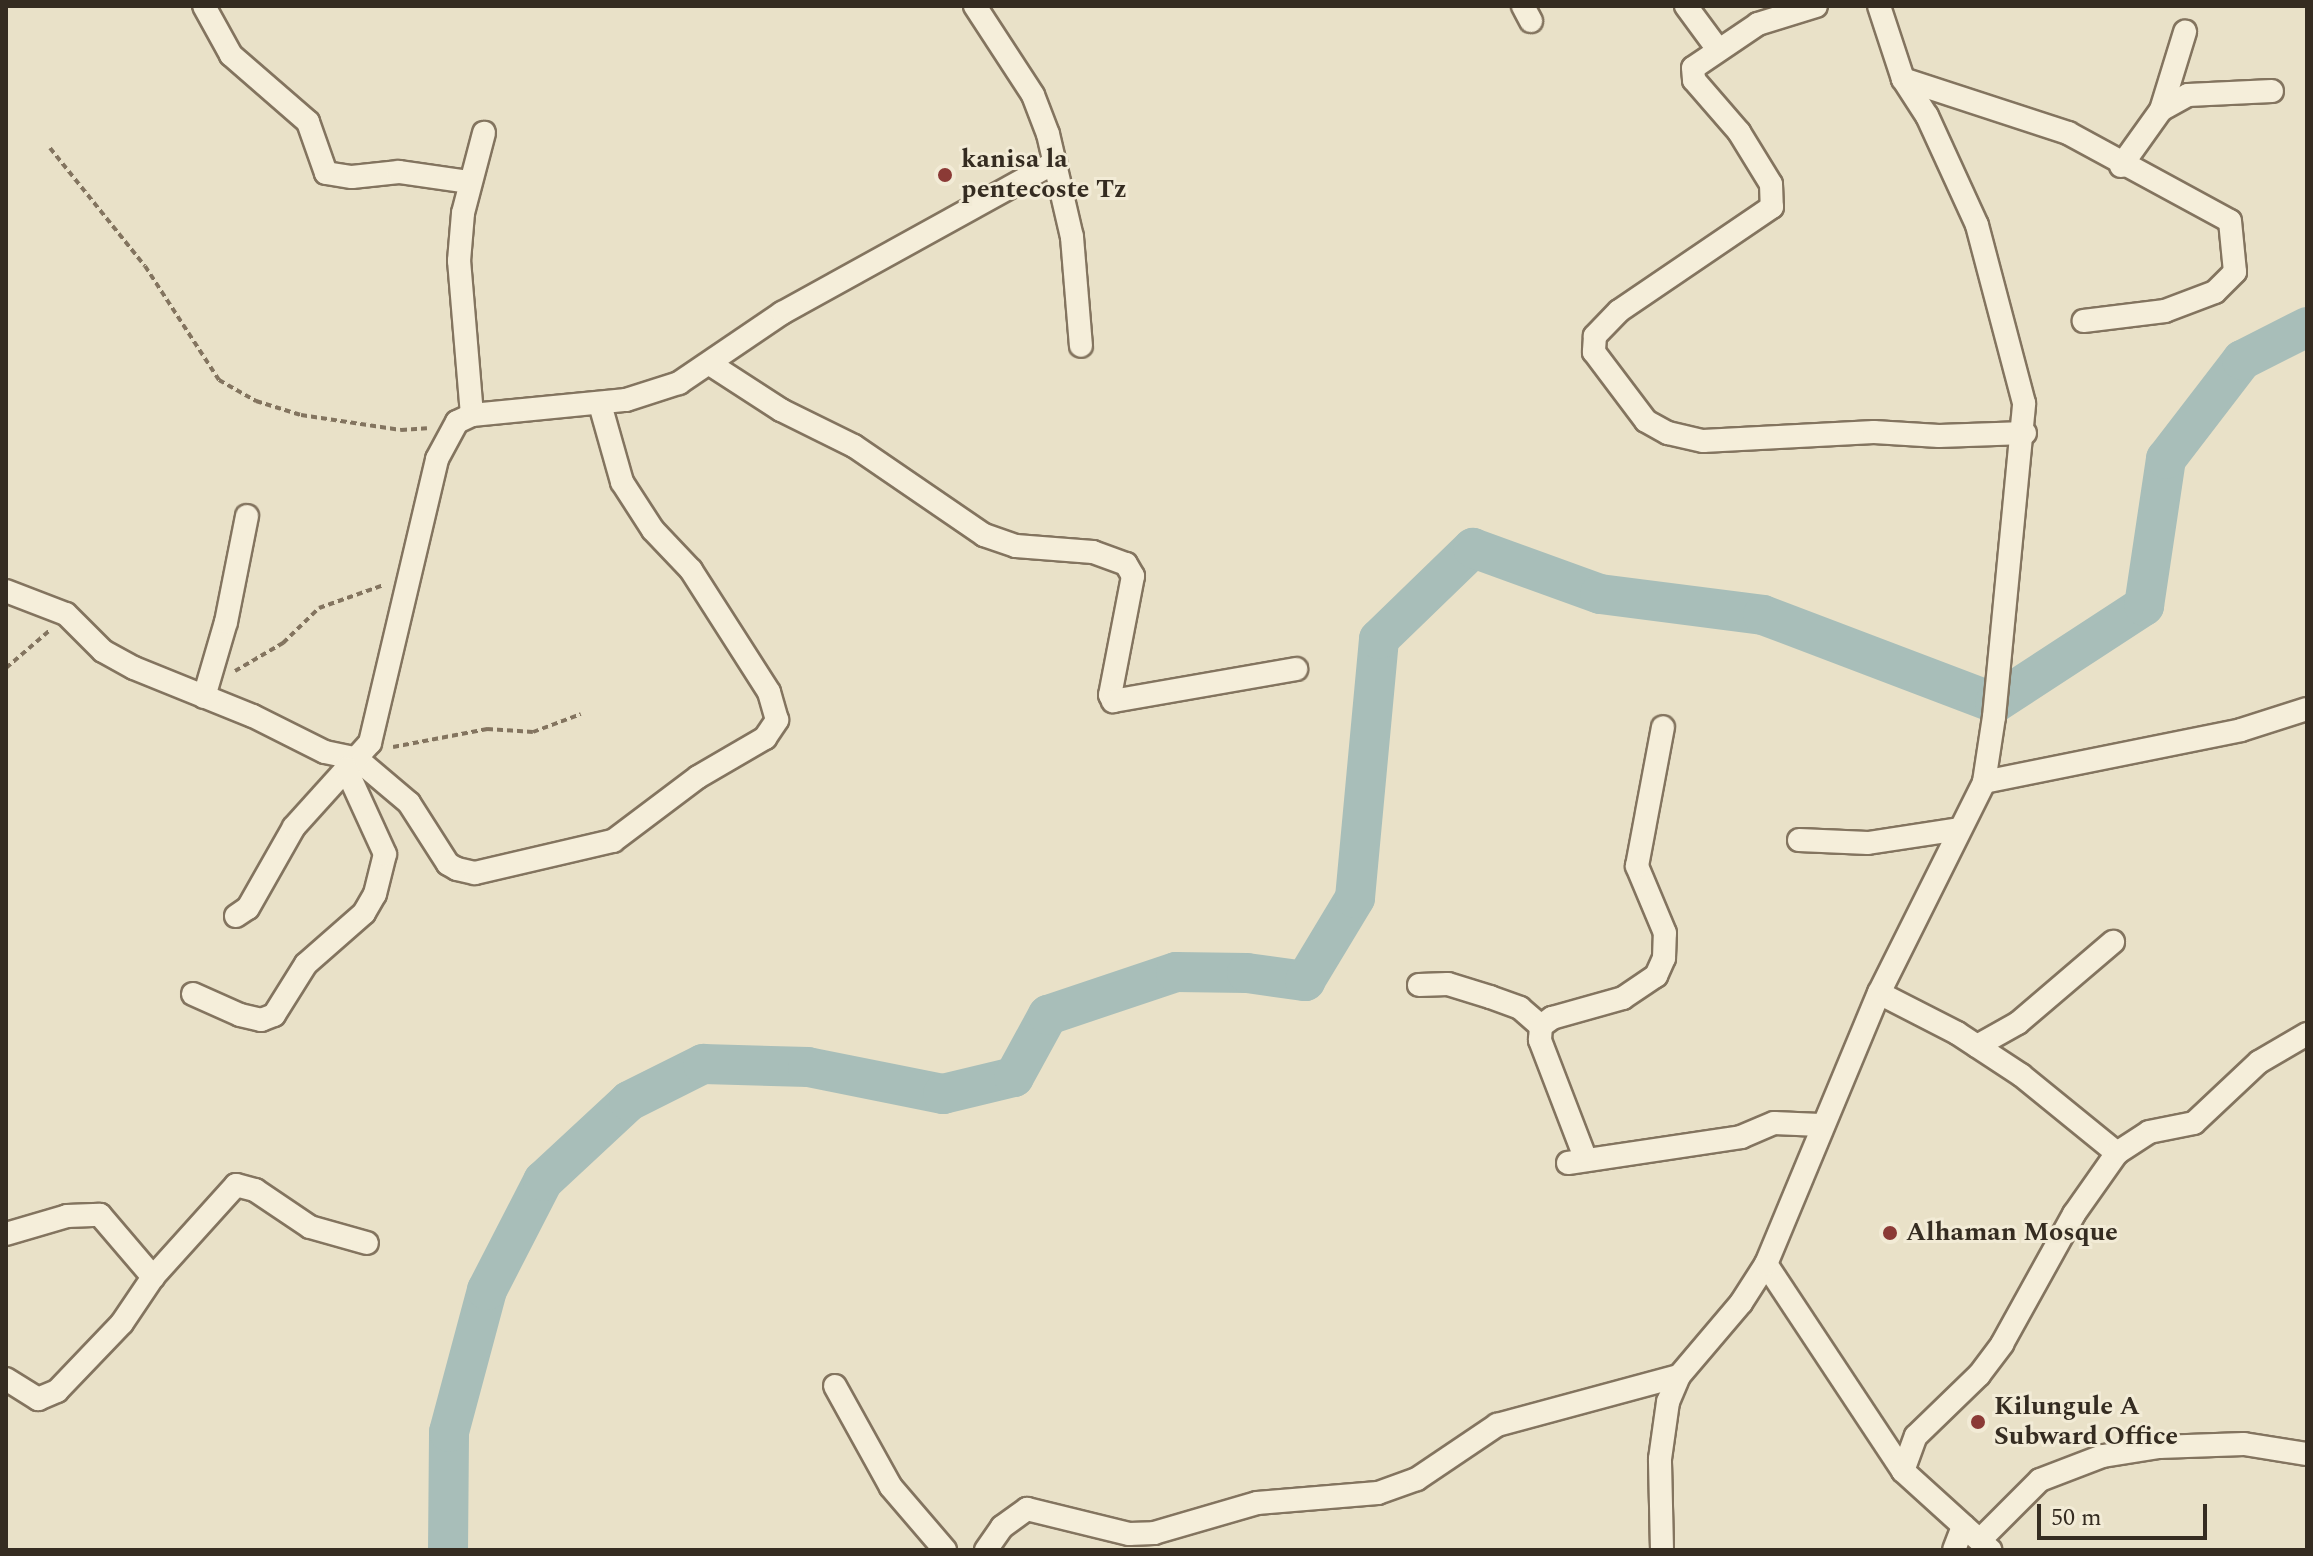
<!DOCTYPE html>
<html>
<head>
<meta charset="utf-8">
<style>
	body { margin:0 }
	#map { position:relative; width:2313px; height:1556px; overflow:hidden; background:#e9e1c8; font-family:Spectral,serif }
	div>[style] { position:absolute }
	.river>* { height:40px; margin:-20px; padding:0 20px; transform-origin:20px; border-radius:20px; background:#a8beb9 }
	.path>* { height:4px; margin-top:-2px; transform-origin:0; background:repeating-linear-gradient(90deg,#83745f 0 6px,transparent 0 10px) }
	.roads { filter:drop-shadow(2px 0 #83745f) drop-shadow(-2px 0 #83745f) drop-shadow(0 2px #83745f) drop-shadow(0 -2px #83745f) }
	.minor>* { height:22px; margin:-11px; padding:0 11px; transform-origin:11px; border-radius:11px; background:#f5eeda }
	.dots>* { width:22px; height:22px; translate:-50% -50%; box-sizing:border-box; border:4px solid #f2ebd6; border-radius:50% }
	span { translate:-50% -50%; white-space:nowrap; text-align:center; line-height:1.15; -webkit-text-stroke:6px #f2ebd6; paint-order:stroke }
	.poi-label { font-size:26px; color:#352c21; font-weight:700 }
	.left { translate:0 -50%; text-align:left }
	.frame { position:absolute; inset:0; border:8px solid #352c21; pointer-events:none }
	.scale { position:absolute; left:2037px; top:1504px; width:170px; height:36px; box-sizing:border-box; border:4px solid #352c21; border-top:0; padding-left:10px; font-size:24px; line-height:28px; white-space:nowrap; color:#352c21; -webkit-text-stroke:6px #f2ebd6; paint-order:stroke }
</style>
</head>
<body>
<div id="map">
	<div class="river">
		<div style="left:448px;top:1550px;width:118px;rotate:-89.5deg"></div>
		<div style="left:449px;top:1432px;width:147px;rotate:-75deg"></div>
		<div style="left:487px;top:1290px;width:123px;rotate:-62.8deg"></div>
		<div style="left:543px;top:1181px;width:117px;rotate:-42.9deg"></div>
		<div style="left:629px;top:1101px;width:83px;rotate:-26.6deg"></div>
		<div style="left:703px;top:1064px;width:105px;rotate:1.6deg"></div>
		<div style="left:808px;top:1067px;width:138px;rotate:11.3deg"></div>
		<div style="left:943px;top:1094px;width:73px;rotate:-13.5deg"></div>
		<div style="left:1014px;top:1077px;width:71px;rotate:-61.3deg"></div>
		<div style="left:1048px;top:1015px;width:135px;rotate:-18.6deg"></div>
		<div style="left:1176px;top:972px;width:71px;rotate:0.8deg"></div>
		<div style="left:1247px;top:973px;width:59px;rotate:7.9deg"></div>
		<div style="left:1305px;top:981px;width:97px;rotate:-58.9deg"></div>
		<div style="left:1355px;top:898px;width:260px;rotate:-84.7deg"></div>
		<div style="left:1379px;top:639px;width:131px;rotate:-44.1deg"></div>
		<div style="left:1473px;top:548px;width:135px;rotate:19.9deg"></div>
		<div style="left:1600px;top:594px;width:164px;rotate:7.3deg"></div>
		<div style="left:1763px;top:615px;width:248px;rotate:20.8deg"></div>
		<div style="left:1995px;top:703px;width:178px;rotate:-33.1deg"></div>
		<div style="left:2144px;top:606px;width:149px;rotate:-81.5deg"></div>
		<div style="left:2166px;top:459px;width:125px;rotate:-52.5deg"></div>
		<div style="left:2242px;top:360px;width:73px;rotate:-26.9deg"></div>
	</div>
	<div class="path">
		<div style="left:50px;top:148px;width:151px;rotate:51.2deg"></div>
		<div style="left:145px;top:266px;width:136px;rotate:57deg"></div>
		<div style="left:219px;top:380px;width:43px;rotate:29.6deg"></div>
		<div style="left:256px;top:401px;width:47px;rotate:17.3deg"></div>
		<div style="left:301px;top:415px;width:101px;rotate:8.5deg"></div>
		<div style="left:401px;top:430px;width:26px;rotate:-4deg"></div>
		<div style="left:6px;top:668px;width:57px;rotate:-40.7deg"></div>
		<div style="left:235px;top:671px;width:56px;rotate:-30.3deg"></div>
		<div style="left:283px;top:643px;width:50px;rotate:-44.2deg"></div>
		<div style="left:319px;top:608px;width:69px;rotate:-19.5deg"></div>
		<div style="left:393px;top:747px;width:96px;rotate:-10.8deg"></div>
		<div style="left:487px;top:729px;width:46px;rotate:3.7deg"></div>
		<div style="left:533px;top:732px;width:51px;rotate:-20.6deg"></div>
	</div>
	<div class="roads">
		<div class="minor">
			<div style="left:204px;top:6px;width:56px;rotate:61.1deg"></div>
			<div style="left:231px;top:55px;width:102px;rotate:41deg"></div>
			<div style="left:308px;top:122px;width:54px;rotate:70.6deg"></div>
			<div style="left:326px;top:173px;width:26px;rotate:9deg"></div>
			<div style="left:352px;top:177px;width:47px;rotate:-6.1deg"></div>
			<div style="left:399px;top:172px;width:71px;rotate:8.1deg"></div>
			<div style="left:975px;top:6px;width:106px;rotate:56.9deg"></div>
			<div style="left:1033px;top:95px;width:42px;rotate:69deg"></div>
			<div style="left:1048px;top:134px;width:106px;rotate:76.9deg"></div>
			<div style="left:1072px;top:237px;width:109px;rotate:85.3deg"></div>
			<div style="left:1523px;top:6px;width:17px;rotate:62deg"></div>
			<div style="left:1686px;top:6px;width:52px;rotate:53.6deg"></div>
			<div style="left:1816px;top:6px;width:61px;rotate:162.8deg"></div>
			<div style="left:1758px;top:24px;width:78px;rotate:145.9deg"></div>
			<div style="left:1693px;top:68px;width:12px;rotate:85deg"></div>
			<div style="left:1694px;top:80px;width:69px;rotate:49.1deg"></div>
			<div style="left:1739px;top:132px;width:61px;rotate:58.4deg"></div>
			<div style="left:1771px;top:184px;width:23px;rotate:88deg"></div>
			<div style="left:1772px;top:207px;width:185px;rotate:145.8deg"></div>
			<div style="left:1619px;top:311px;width:35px;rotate:134deg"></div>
			<div style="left:1595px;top:336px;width:16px;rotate:94deg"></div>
			<div style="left:1594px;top:352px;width:86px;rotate:53deg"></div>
			<div style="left:1646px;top:421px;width:25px;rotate:29deg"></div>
			<div style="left:1668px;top:433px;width:36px;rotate:13deg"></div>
			<div style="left:1703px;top:441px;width:171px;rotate:-3deg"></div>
			<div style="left:1874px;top:432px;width:65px;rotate:3.5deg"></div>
			<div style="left:1939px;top:436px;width:86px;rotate:-2deg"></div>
			<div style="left:1903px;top:79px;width:174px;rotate:18.1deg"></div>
			<div style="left:2068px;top:133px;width:184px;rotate:28.5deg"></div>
			<div style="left:2230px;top:221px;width:51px;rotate:84.4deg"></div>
			<div style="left:2235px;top:272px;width:28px;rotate:135deg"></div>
			<div style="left:2215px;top:292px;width:53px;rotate:159.2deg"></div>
			<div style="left:2165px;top:311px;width:82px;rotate:173deg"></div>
			<div style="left:2161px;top:110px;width:31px;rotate:-29deg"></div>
			<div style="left:2188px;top:95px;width:84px;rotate:-2.7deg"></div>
			<div style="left:2121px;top:166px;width:69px;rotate:-54.5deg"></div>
			<div style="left:2161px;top:110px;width:82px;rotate:-72.9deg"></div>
			<div style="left:710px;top:364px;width:85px;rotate:32.9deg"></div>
			<div style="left:781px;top:410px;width:81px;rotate:26.3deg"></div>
			<div style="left:854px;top:446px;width:158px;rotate:34.4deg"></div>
			<div style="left:984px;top:535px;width:34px;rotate:19deg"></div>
			<div style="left:1016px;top:546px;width:77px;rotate:4.5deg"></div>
			<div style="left:1093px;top:552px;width:35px;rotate:20deg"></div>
			<div style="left:1126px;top:564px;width:14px;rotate:60deg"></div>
			<div style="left:1133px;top:576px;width:121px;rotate:100.9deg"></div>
			<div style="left:1110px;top:695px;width:7px;rotate:63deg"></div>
			<div style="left:1113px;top:701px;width:186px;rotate:-9.9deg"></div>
			<div style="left:472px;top:415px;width:155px;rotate:-94.8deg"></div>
			<div style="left:459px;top:261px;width:48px;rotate:-85.2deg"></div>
			<div style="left:463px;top:213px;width:83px;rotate:-75.3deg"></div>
			<div style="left:6px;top:591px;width:64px;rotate:21deg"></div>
			<div style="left:66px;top:614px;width:52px;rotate:45deg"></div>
			<div style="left:103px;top:651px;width:35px;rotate:29deg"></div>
			<div style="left:134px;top:668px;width:128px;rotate:22deg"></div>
			<div style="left:253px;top:716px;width:80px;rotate:26.6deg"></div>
			<div style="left:325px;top:752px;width:33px;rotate:12deg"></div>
			<div style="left:357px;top:759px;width:68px;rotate:40.2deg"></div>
			<div style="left:409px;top:803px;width:72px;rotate:57.4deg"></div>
			<div style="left:448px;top:864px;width:10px;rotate:29deg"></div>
			<div style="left:457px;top:869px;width:18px;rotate:13deg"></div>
			<div style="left:475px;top:873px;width:142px;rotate:-13.1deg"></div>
			<div style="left:613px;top:841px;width:106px;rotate:-37deg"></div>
			<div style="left:698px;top:777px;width:78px;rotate:-30.2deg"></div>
			<div style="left:765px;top:738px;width:22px;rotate:-56deg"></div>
			<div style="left:777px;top:720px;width:29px;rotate:-106deg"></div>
			<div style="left:769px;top:692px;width:145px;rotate:-122.6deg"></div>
			<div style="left:691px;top:570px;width:55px;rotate:-133.5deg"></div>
			<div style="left:653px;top:530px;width:57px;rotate:-122.9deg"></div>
			<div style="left:622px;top:482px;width:81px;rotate:-105.8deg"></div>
			<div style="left:204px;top:697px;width:78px;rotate:-73.7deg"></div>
			<div style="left:226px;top:622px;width:108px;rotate:-78.8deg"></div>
			<div style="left:1984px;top:782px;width:262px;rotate:-11.4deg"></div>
			<div style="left:2241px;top:730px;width:69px;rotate:-17.7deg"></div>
			<div style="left:1799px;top:840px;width:69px;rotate:2.5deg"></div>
			<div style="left:1868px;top:843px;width:92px;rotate:-8.7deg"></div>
			<div style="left:236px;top:916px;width:14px;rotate:-34deg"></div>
			<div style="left:248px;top:908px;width:93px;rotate:-60.4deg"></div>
			<div style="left:294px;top:827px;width:113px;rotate:-47.9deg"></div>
			<div style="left:370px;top:743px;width:292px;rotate:-76.7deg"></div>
			<div style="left:437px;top:459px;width:42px;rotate:-61.6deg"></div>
			<div style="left:457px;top:422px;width:17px;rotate:-25deg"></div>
			<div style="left:472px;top:415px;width:155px;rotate:-5.6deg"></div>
			<div style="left:626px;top:400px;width:56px;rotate:-17.8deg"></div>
			<div style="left:679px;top:383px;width:125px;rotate:-34.2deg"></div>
			<div style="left:782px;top:313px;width:312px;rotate:-28.9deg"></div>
			<div style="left:1419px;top:985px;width:29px;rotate:-2deg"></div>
			<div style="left:1448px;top:984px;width:44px;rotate:17.2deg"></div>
			<div style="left:1490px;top:997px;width:32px;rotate:20deg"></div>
			<div style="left:1520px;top:1008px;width:28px;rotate:41deg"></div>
			<div style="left:1879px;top:993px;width:88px;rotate:27.1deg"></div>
			<div style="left:1957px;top:1033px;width:77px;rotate:33.3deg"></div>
			<div style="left:2021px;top:1075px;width:124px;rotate:39.1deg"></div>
			<div style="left:193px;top:994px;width:51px;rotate:24.1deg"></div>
			<div style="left:240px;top:1015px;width:22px;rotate:13deg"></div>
			<div style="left:261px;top:1020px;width:14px;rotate:-21deg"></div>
			<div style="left:274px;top:1015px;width:60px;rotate:-57.9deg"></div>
			<div style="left:306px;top:964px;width:77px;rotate:-41.3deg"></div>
			<div style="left:364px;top:913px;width:22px;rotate:-60deg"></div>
			<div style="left:375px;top:894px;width:41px;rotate:-76deg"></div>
			<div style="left:385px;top:854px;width:94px;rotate:-114.6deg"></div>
			<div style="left:1977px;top:1046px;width:47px;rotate:-29.3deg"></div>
			<div style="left:2018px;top:1023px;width:125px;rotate:-40.5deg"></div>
			<div style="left:1586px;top:1160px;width:129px;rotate:-111deg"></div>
			<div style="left:1540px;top:1040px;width:14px;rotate:-86deg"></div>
			<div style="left:1541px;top:1026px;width:14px;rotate:-36deg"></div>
			<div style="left:1552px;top:1018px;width:74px;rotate:-15.7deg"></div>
			<div style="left:1623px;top:998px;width:40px;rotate:-34deg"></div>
			<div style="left:1656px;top:976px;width:20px;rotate:-66deg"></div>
			<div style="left:1664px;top:958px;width:25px;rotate:-88deg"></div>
			<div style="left:1665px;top:933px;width:73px;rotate:-112.7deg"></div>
			<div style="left:1637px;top:866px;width:141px;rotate:-79.4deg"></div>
			<div style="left:1568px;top:1163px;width:175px;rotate:-8.5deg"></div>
			<div style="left:1741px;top:1137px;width:36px;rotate:-23deg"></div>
			<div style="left:1774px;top:1123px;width:46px;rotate:2.5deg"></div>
			<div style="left:6px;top:1234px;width:64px;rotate:-16.4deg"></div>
			<div style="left:67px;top:1216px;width:33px;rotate:-2deg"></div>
			<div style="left:100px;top:1215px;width:82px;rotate:49.5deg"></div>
			<div style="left:1766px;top:1264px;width:248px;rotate:56.5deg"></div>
			<div style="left:1903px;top:1471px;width:118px;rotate:42.2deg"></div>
			<div style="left:6px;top:1379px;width:38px;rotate:32deg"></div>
			<div style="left:38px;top:1399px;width:21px;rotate:-23deg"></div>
			<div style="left:57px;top:1391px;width:94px;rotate:-46.3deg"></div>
			<div style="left:122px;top:1323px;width:55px;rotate:-56deg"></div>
			<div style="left:153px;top:1277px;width:124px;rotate:-47.9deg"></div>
			<div style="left:236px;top:1185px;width:20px;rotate:15deg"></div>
			<div style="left:255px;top:1190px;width:66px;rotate:33.9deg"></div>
			<div style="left:310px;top:1227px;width:59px;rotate:15.7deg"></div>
			<div style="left:835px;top:1386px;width:115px;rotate:61deg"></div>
			<div style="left:891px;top:1487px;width:83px;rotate:49.4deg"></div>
			<div style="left:1903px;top:1471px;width:37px;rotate:-70deg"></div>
			<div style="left:1916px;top:1436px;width:88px;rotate:-44.1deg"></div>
			<div style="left:1979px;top:1375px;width:39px;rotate:-53deg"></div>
			<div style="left:2002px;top:1344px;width:149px;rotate:-61deg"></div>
			<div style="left:2074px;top:1214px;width:75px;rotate:-54.8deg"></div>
			<div style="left:2117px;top:1153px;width:38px;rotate:-33deg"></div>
			<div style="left:2149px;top:1132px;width:46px;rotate:-11.3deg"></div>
			<div style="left:2194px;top:1123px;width:89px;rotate:-43.2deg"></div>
			<div style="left:2259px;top:1062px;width:56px;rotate:-30.3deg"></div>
			<div style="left:1981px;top:1539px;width:83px;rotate:-45deg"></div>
			<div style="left:2040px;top:1480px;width:67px;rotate:-20.9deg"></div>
			<div style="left:2103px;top:1456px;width:57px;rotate:-9.1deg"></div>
			<div style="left:2159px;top:1447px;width:85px;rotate:-2deg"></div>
			<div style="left:2244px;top:1444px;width:64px;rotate:9deg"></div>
			<div style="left:986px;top:1550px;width:28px;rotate:-55deg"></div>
			<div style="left:1002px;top:1527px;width:31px;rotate:-36deg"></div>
			<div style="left:1027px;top:1509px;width:105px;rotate:13.8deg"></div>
			<div style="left:1129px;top:1534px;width:25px;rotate:-2deg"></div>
			<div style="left:1154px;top:1533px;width:107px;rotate:-16.2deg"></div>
			<div style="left:1257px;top:1503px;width:121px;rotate:-4.7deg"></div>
			<div style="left:1378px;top:1493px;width:41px;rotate:-19.7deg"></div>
			<div style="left:1417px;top:1479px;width:97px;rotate:-34deg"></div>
			<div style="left:1497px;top:1425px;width:188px;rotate:-15.1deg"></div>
			<div style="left:1662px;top:1550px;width:91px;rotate:-91.3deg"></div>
			<div style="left:1660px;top:1459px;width:58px;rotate:-82deg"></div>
			<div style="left:1668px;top:1402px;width:28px;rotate:-67deg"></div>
			<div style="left:1679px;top:1376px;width:96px;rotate:-49.7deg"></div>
			<div style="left:1741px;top:1303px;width:46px;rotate:-57.3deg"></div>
			<div style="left:1766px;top:1264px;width:294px;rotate:-67.4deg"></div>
			<div style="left:1879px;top:993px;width:236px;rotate:-63.5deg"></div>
			<div style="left:1984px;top:782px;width:66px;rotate:-81.3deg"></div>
			<div style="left:1994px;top:717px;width:315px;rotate:-84.5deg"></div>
			<div style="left:2024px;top:403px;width:184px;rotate:-104.8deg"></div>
			<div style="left:1977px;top:225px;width:120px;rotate:-114.6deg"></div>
			<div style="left:1927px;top:116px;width:44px;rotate:-123deg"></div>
			<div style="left:1903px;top:79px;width:77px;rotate:-108.2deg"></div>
			<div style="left:1954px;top:1550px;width:26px;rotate:-69deg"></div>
		</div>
	</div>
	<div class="dots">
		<div style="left:945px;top:175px;background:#8b3a36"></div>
		<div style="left:1890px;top:1233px;background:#8b3a36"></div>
		<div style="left:1978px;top:1422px;background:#8b3a36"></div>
	</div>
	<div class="poi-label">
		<span class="left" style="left:961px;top:175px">kanisa la<br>pentecoste Tz</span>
		<span class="left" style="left:1906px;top:1233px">Alhaman Mosque</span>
		<span class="left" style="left:1994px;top:1422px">Kilungule A<br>Subward Office</span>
	</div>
	<div class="frame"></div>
	<div class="scale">50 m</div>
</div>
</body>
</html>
